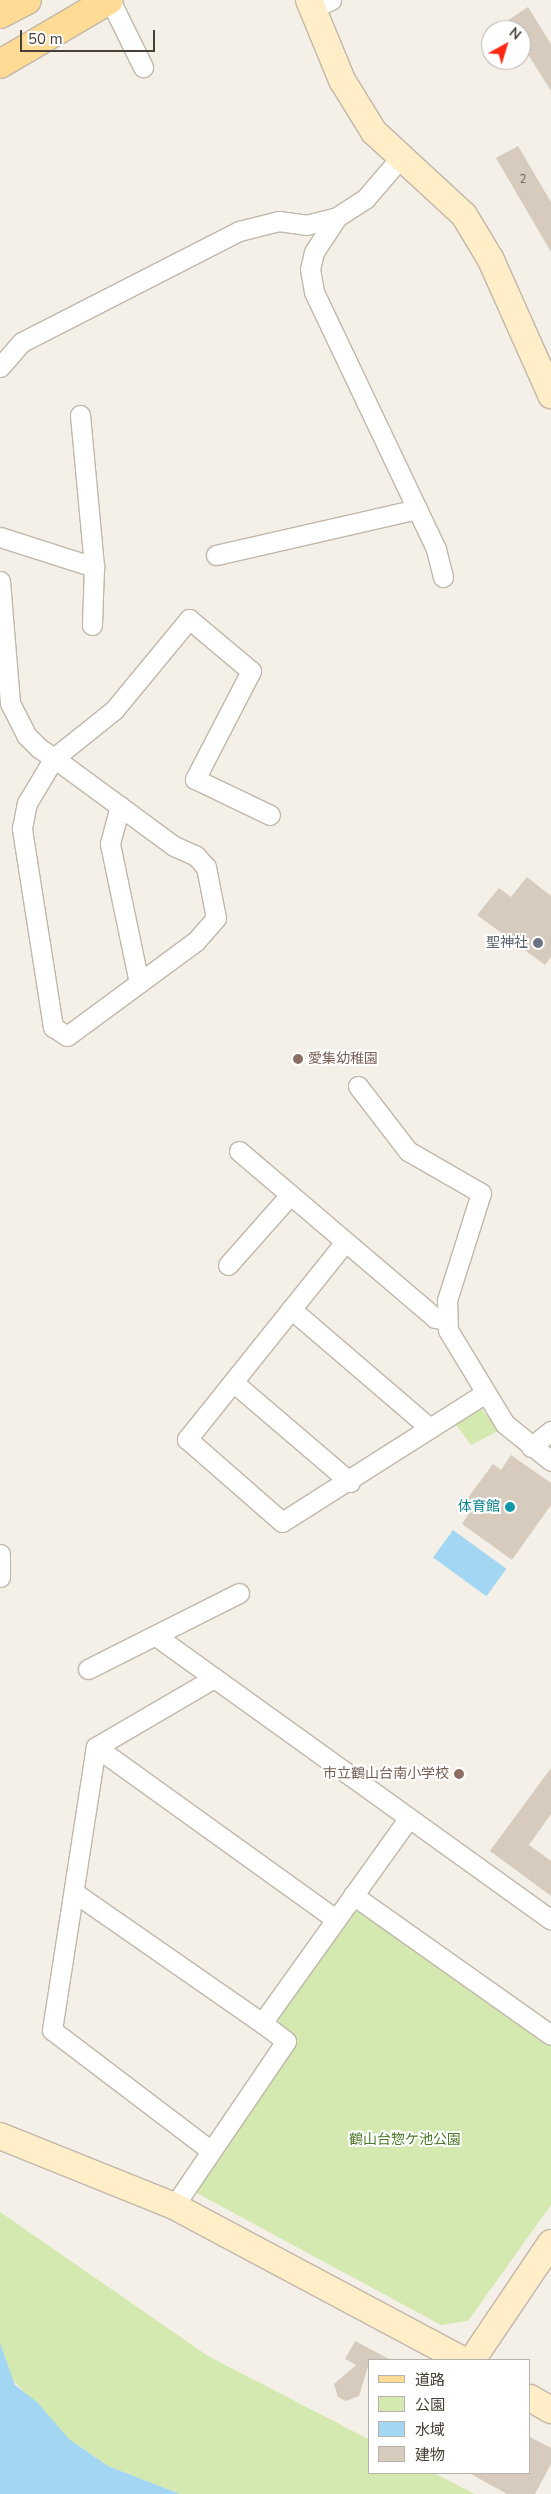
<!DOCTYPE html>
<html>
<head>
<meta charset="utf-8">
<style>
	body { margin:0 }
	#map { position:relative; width:551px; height:2494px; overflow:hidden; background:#f4f0e8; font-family:"Nunito Sans","Noto Sans JP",sans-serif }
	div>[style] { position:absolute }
	.green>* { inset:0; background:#d3e9b0 }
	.water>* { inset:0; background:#a3d6f2; transform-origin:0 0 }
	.building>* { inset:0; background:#d6cbbd }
	.roads { filter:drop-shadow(1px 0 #c0b7aa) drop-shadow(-1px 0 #c0b7aa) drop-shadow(0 1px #c0b7aa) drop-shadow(0 -1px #c0b7aa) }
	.street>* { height:19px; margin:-9.5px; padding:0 9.5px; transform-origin:9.5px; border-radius:9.5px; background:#fff }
	.secondary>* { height:26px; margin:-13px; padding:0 13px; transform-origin:13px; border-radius:13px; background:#ffeec7 }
	.primary>* { height:28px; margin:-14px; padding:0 14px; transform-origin:14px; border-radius:14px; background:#ffdb96 }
	.dots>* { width:14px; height:14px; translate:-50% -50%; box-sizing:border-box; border:2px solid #fff; border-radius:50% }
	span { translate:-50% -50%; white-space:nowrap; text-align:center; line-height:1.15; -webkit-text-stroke:4px #fff; paint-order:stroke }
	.number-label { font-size:11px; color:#6c6358 }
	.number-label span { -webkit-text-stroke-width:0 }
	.worship-label { font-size:14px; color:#5b616d }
	.right { translate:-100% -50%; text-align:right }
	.education-label { font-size:14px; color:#785e54 }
	.left { translate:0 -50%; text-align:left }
	.culture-label { font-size:14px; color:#0d838f }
	.park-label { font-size:14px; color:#4c7b28 }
	.legend { position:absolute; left:368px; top:2359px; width:162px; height:115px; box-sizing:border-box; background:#fff; border:1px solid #b6b3af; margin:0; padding:6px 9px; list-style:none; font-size:15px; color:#484036 }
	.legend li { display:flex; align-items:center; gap:10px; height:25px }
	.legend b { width:25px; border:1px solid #b6b3af }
	.north { position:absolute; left:481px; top:20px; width:50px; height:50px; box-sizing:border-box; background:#fff; border:1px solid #b6b3af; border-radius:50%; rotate:39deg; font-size:14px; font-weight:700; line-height:20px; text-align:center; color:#484036 }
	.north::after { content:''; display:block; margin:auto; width:18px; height:22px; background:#fe2a15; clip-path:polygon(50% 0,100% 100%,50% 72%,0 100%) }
	.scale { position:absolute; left:20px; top:30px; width:135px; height:22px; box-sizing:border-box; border:2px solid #484036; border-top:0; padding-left:6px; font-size:15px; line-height:18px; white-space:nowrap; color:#484036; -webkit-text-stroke:4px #fff; paint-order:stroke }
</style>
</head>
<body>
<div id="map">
	<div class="green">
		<div style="clip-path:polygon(479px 1405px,498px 1431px,471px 1445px,454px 1422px)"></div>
		<div style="clip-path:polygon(361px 1911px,551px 2045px,551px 2205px,468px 2321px,441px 2325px,193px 2191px,297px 2041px,280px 2028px,278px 2016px,351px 1913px)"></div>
		<div style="clip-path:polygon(0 2212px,208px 2356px,370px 2440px,370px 2473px,434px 2473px,475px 2494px,180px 2494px,108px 2466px,69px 2439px,7px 2374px,0 2343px)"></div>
	</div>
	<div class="water">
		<div style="left:453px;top:1530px;width:66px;height:34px;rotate:36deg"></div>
		<div style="clip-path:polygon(0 2343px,15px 2385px,37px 2402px,69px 2439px,108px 2466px,180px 2494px,0 2494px)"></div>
	</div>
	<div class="building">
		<div style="clip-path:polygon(528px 7px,551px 44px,551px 91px,521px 43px,521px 30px,513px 30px,507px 21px)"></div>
		<div style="clip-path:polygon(518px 146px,551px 202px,551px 252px,496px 158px)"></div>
		<div style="clip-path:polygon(527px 877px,551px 896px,551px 957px,545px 965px,477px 915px,499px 888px,511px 897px)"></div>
		<div style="clip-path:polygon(511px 1455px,551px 1483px,551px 1505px,512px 1560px,462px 1524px,472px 1509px,464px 1503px,493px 1464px,501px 1470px)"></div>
		<div style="clip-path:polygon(551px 1768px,551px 1814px,529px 1845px,551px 1861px,551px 1896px,490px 1851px)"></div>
		<div style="clip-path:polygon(355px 2341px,391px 2360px,370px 2360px,359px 2396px,346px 2401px,338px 2397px,334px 2384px,356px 2365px,345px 2359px)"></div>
		<div style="clip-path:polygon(530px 2437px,551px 2448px,551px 2464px,535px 2494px,507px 2494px,469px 2473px,530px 2473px)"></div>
	</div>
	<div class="roads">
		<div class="street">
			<div style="left:110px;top:0;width:75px;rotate:63.8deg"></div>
			<div style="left:311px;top:9px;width:22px;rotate:-24deg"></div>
			<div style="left:337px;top:217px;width:42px;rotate:123.3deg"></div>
			<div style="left:314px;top:252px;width:17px;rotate:103deg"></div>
			<div style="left:310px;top:269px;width:23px;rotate:80deg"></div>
			<div style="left:314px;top:292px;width:284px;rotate:64.6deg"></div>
			<div style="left:436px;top:549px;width:29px;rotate:76deg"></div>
			<div style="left:0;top:367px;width:33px;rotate:-49deg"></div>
			<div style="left:22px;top:342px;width:244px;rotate:-27.1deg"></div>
			<div style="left:239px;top:231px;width:41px;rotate:-14deg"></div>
			<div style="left:279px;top:221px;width:27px;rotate:8deg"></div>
			<div style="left:306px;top:225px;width:32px;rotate:-14deg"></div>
			<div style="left:337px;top:217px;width:33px;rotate:-33deg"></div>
			<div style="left:365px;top:199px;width:57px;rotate:-49.3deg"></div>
			<div style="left:80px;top:415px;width:153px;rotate:84.7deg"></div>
			<div style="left:94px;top:567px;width:58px;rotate:92deg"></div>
			<div style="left:0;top:537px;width:99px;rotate:17.7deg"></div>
			<div style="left:216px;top:555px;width:206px;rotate:-12.9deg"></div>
			<div style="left:0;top:581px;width:122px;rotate:85.3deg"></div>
			<div style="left:10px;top:703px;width:36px;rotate:63deg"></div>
			<div style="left:26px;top:735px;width:18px;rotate:45deg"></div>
			<div style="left:39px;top:748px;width:18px;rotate:34deg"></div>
			<div style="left:54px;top:758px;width:149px;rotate:36.3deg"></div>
			<div style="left:174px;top:846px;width:24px;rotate:24deg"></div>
			<div style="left:196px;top:856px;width:15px;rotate:48deg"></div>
			<div style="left:206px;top:867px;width:52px;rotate:78.9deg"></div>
			<div style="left:216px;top:918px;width:30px;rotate:131deg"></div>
			<div style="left:196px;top:941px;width:160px;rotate:143.6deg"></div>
			<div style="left:67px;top:1036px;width:17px;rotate:-147deg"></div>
			<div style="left:53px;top:1027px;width:201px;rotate:-98.9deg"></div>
			<div style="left:22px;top:828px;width:25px;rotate:-79deg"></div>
			<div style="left:27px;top:803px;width:52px;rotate:-59deg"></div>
			<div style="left:54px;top:758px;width:77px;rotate:-38.7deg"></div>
			<div style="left:114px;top:710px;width:118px;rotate:-50.5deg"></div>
			<div style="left:189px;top:619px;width:81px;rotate:40deg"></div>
			<div style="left:251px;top:671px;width:122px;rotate:117.4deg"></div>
			<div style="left:195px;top:779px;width:83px;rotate:25.6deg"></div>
			<div style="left:120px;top:806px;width:39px;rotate:105deg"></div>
			<div style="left:110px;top:844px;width:142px;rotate:78.2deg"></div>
			<div style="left:358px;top:1086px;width:82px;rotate:52.4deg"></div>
			<div style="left:408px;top:1151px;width:84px;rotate:29.9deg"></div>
			<div style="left:481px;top:1193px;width:112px;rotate:107.6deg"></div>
			<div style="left:447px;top:1300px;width:30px;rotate:88deg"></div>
			<div style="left:448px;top:1330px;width:110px;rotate:58.8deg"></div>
			<div style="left:505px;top:1424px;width:59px;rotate:38.8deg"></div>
			<div style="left:239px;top:1151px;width:257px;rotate:40.4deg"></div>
			<div style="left:435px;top:1318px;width:11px;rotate:10deg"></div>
			<div style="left:345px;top:1242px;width:253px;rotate:128.7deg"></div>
			<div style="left:187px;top:1439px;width:126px;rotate:41.1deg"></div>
			<div style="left:282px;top:1522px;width:241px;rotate:-32.4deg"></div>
			<div style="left:228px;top:1265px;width:94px;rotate:-48.5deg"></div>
			<div style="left:291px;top:1309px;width:183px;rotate:40.6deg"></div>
			<div style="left:233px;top:1382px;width:154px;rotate:40.5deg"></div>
			<div style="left:531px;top:1447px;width:26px;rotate:-39deg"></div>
			<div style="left:0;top:1554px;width:23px;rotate:90deg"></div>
			<div style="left:156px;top:1636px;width:486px;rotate:35.7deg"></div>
			<div style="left:88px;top:1669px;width:169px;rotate:-26.7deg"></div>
			<div style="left:96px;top:1747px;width:294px;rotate:35.7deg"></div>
			<div style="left:75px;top:1893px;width:228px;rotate:34.8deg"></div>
			<div style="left:353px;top:1895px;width:242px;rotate:35.3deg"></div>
			<div style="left:210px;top:2150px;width:198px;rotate:-142.8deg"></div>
			<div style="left:52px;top:2030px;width:286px;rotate:-81.2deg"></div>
			<div style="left:96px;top:1747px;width:137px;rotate:-30.3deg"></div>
			<div style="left:174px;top:2206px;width:199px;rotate:-55.8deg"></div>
			<div style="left:286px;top:2041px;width:30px;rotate:-143deg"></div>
			<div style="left:262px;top:2023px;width:252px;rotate:-54.4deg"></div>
		</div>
		<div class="secondary">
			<div style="left:309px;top:0;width:87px;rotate:67.6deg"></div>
			<div style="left:342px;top:80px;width:61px;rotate:58.4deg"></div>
			<div style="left:374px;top:132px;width:122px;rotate:42.7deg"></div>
			<div style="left:464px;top:215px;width:52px;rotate:59deg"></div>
			<div style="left:491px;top:260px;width:148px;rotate:66deg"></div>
			<div style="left:0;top:2136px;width:188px;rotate:21.9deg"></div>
			<div style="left:174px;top:2206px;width:327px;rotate:28.1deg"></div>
			<div style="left:472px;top:2360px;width:141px;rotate:-56deg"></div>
			<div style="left:530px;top:2398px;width:24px;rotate:30deg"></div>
		</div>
		<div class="primary">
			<div style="left:0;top:14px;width:30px;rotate:-27deg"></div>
			<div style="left:0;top:64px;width:126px;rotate:-30.4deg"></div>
		</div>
	</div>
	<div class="dots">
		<div style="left:538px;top:943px;background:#6b7280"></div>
		<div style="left:298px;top:1059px;background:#8d6e63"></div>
		<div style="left:510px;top:1507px;background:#0f9aa8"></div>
		<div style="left:459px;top:1774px;background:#8d6e63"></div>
	</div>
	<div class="number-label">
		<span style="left:523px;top:180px">2</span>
	</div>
	<div class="worship-label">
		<span class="right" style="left:528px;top:943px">聖神社</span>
	</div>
	<div class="education-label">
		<span class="left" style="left:308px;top:1059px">愛集幼稚園</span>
		<span class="right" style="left:449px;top:1774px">市立鶴山台南小学校</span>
	</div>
	<div class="culture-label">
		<span class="right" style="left:500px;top:1507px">体育館</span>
	</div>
	<div class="park-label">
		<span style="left:405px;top:2140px">鶴山台惣ケ池公園</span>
	</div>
	<ul class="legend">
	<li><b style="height:6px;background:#ffdb96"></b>道路</li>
	<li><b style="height:14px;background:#d3e9b0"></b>公園</li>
	<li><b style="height:14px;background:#a3d6f2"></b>水域</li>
	<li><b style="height:14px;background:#d6cbbd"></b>建物</li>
	</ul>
	<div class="north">N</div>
	<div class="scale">50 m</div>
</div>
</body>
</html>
